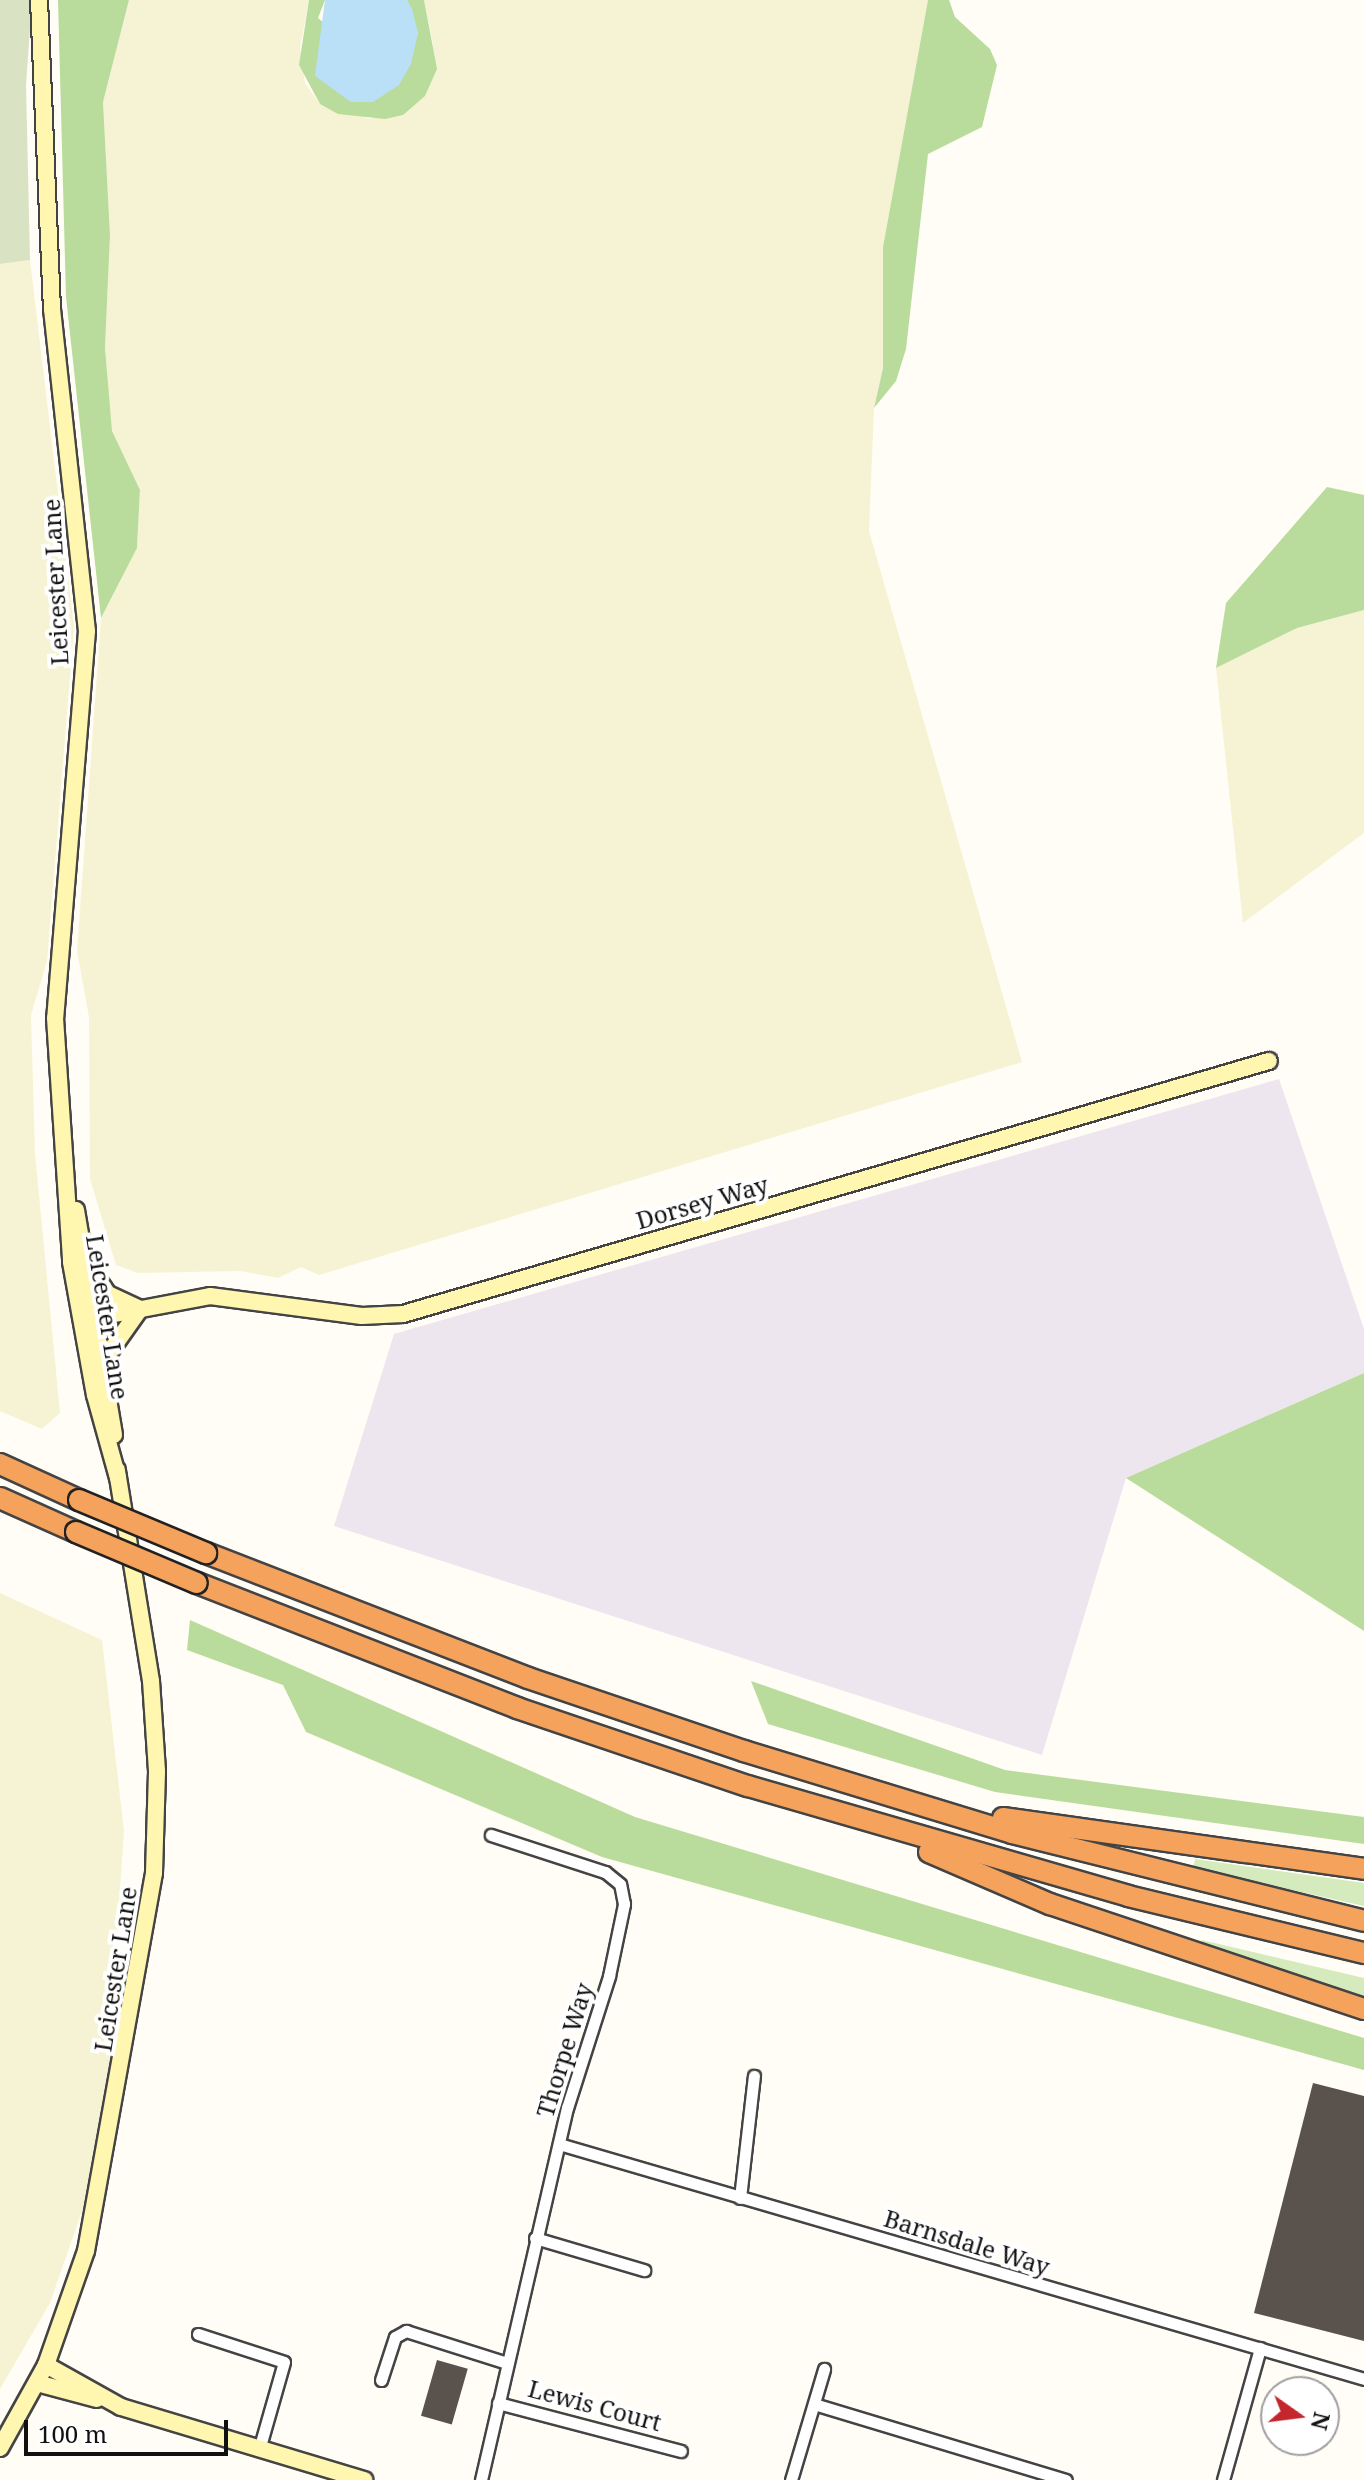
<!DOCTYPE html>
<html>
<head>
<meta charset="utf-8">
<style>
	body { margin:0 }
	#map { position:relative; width:1364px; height:2480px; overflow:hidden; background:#fffdf5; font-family:"Noto Serif",serif }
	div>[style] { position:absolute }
	.industrial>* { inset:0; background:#eee6ef }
	.farmland>* { inset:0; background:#f6f3d4 }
	.green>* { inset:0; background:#d5ebbd }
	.forest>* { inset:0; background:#b9dc9c }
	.cemetery>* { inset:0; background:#d9e3c4 }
	.water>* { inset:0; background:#b9e0f7 }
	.building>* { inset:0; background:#5a524d; transform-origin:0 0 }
	.roads { filter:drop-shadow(2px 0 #444) drop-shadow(-2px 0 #444) drop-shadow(0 2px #444) drop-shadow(0 -2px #444) }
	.street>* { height:11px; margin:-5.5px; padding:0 5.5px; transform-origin:5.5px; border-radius:5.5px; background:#fff }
	.secondary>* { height:16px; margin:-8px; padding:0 8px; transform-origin:8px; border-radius:8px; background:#fff6b0 }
	.highway>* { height:20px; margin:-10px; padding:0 10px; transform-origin:10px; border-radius:10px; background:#f5a25d }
	.bridges { filter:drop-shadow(2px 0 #222) drop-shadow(-2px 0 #222) drop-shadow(0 2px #222) drop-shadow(0 -2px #222) }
	.highway-bridge>* { height:20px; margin:-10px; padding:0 10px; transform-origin:10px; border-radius:10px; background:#f5a25d }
	span { translate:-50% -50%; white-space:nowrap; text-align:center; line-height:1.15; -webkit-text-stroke:8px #fff; paint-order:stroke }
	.street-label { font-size:24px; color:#111 }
	.north { position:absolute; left:1260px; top:2376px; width:80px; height:80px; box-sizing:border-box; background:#fff; border:2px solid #a0a0a0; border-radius:50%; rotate:104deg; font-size:22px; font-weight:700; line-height:32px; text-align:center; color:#111 }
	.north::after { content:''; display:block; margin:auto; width:28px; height:36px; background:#c4262e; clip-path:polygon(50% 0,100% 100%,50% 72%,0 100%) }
	.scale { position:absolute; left:24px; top:2420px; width:204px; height:36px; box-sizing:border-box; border:4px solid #111; border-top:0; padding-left:10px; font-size:24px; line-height:28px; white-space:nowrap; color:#111; -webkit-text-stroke:6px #fff; paint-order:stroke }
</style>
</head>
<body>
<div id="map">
	<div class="industrial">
		<div style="clip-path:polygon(1279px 1079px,1364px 1329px,1364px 1373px,1126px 1478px,1042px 1755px,334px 1526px,394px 1334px)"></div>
	</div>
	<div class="farmland">
		<div style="clip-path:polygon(129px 0,309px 0,300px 48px,305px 83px,320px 104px,371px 119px,433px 44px,424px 0,928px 0,883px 247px,883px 368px,874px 408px,869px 531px,1022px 1062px,319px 1275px,301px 1267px,278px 1278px,240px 1271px,138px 1273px,116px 1265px,90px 1179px,89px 1017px,77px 951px,101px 618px,137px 548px,140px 490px,111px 431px,105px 348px,110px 235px,103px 102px)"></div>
		<div style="clip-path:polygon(30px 260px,74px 627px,47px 961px,31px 1015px,35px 1153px,60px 1413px,42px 1429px,0 1411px,0 264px)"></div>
		<div style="clip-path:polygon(1364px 610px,1364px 833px,1243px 923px,1216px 668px,1297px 628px)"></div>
		<div style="clip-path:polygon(0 1593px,102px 1640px,124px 1831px,116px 1946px,119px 2029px,83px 2208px,50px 2303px,0 2389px)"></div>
	</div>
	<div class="green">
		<div style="clip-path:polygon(1195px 1859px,1364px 1883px,1364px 1906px,1193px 1868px)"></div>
		<div style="clip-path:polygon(1202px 1940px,1364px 1978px,1364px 1998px,1200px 1948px)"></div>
	</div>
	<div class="forest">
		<div style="clip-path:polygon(58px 0,129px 0,103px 102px,110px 235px,105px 348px,112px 431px,140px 490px,137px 548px,101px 618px,66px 297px)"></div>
		<div style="clip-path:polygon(309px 0,325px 0,318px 18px,398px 85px,418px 33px,407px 0,424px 0,437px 69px,425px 96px,403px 115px,385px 119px,338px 114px,320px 104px,299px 65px)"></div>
		<div style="clip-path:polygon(928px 0,949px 0,955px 17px,990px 49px,997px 65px,982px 127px,928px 154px,906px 349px,896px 381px,874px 408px,883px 368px,883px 247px)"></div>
		<div style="clip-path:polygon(1327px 487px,1364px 495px,1364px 610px,1297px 628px,1216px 668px,1226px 603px)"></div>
		<div style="clip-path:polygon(1364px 1373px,1364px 1631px,1126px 1478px)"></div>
		<div style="clip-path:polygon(190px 1620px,635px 1817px,1364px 2038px,1364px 2070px,602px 1857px,306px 1732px,283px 1685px,187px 1650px)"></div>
		<div style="clip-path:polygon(751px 1681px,1005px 1770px,1364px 1817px,1364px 1844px,995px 1792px,768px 1724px)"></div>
	</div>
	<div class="cemetery">
		<div style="clip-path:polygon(0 0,32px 0,26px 85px,30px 260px,0 264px)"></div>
	</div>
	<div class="water">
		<div style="clip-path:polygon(325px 0,407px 0,412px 9px,418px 33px,411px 64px,399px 85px,373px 102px,351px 102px,315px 76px)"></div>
	</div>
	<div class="building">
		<div style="clip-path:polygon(1313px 2083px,1364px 2096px,1364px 2341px,1254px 2313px)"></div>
		<div style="left:437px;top:2360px;width:32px;height:58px;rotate:16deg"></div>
	</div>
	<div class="roads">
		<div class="street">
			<div style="left:559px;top:2144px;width:839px;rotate:16.27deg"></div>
			<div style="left:740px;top:2198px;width:123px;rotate:-83.5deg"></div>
			<div style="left:535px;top:2238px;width:114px;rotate:16.4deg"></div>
			<div style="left:198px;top:2334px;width:90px;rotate:18deg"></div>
			<div style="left:284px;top:2362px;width:91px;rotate:105.9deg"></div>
			<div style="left:381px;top:2380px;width:45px;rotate:-72deg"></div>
			<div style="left:395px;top:2337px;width:13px;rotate:-29deg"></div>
			<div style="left:406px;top:2331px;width:106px;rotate:17.6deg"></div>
			<div style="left:498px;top:2403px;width:189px;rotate:14.7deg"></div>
			<div style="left:814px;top:2404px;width:263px;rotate:16.8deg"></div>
			<div style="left:481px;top:2480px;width:382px;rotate:-77deg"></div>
			<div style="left:567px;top:2108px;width:139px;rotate:-72.3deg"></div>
			<div style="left:609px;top:1976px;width:74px;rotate:-78.2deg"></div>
			<div style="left:624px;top:1904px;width:20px;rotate:-101deg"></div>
			<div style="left:620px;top:1884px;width:19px;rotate:-141deg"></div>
			<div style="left:605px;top:1872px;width:120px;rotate:-162deg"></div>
			<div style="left:791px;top:2480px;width:116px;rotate:-73.4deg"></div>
			<div style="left:1223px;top:2480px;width:137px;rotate:-74.3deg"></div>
		</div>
		<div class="secondary">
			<div style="left:39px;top:0;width:309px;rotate:87.6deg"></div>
			<div style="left:52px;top:309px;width:324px;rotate:83.8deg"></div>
			<div style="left:87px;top:631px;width:388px;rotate:94.7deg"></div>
			<div style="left:55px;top:1018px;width:245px;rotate:86.2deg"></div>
			<div style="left:71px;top:1262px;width:135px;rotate:79.8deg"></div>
			<div style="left:95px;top:1395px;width:86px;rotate:74.5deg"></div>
			<div style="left:76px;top:1210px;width:228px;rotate:80.4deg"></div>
			<div style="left:91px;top:1269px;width:30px;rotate:56deg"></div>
			<div style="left:108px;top:1294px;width:35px;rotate:25deg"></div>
			<div style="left:83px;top:1320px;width:129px;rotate:-10.7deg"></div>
			<div style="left:210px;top:1296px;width:153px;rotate:7.5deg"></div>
			<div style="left:362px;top:1316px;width:41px;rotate:-2.8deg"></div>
			<div style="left:403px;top:1314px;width:902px;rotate:-16.29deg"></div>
			<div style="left:104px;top:1360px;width:62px;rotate:-54.8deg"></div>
			<div style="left:46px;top:2365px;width:86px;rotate:29.2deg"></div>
			<div style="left:121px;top:2407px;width:254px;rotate:16.7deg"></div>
			<div style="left:37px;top:2383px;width:62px;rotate:14.9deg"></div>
			<div style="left:0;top:2448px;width:95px;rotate:-61deg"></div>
			<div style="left:46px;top:2365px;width:121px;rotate:-70.7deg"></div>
			<div style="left:86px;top:2251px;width:384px;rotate:-79.8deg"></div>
			<div style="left:154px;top:1873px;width:102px;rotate:-88.3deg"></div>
			<div style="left:157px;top:1771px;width:90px;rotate:-93.8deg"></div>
			<div style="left:151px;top:1681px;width:214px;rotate:-99.2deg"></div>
		</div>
		<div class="highway">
			<div style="left:0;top:1464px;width:87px;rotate:24.5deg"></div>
			<div style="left:0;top:1498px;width:83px;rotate:24.1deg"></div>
			<div style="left:206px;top:1553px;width:345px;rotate:21.2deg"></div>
			<div style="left:528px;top:1678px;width:228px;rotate:18.7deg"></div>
			<div style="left:744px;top:1751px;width:280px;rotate:17deg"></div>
			<div style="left:1012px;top:1833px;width:363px;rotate:14deg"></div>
			<div style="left:197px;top:1583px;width:344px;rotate:21.3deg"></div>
			<div style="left:517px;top:1708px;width:244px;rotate:18.7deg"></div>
			<div style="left:748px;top:1786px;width:396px;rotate:16.1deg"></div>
			<div style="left:1128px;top:1896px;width:243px;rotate:13.6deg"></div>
			<div style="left:1003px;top:1818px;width:365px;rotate:8deg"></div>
			<div style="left:929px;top:1852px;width:132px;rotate:23.3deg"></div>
			<div style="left:1050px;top:1904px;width:331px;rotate:18.5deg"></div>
		</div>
	</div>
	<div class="bridges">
		<div class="highway-bridge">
			<div style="left:79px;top:1500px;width:138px;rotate:22.7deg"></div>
			<div style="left:76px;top:1532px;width:131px;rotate:22.9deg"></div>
		</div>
	</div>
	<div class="street-label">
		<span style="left:55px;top:582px;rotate:-93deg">Leicester Lane</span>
		<span style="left:702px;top:1202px;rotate:-16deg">Dorsey Way</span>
		<span style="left:108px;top:1317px;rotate:81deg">Leicester Lane</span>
		<span style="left:115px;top:1969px;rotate:-81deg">Leicester Lane</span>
		<span style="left:564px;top:2050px;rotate:-73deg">Thorpe Way</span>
		<span style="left:967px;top:2242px;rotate:17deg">Barnsdale Way</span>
		<span style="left:595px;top:2405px;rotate:15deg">Lewis Court</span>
	</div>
	<div class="north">N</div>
	<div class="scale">100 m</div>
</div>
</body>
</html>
